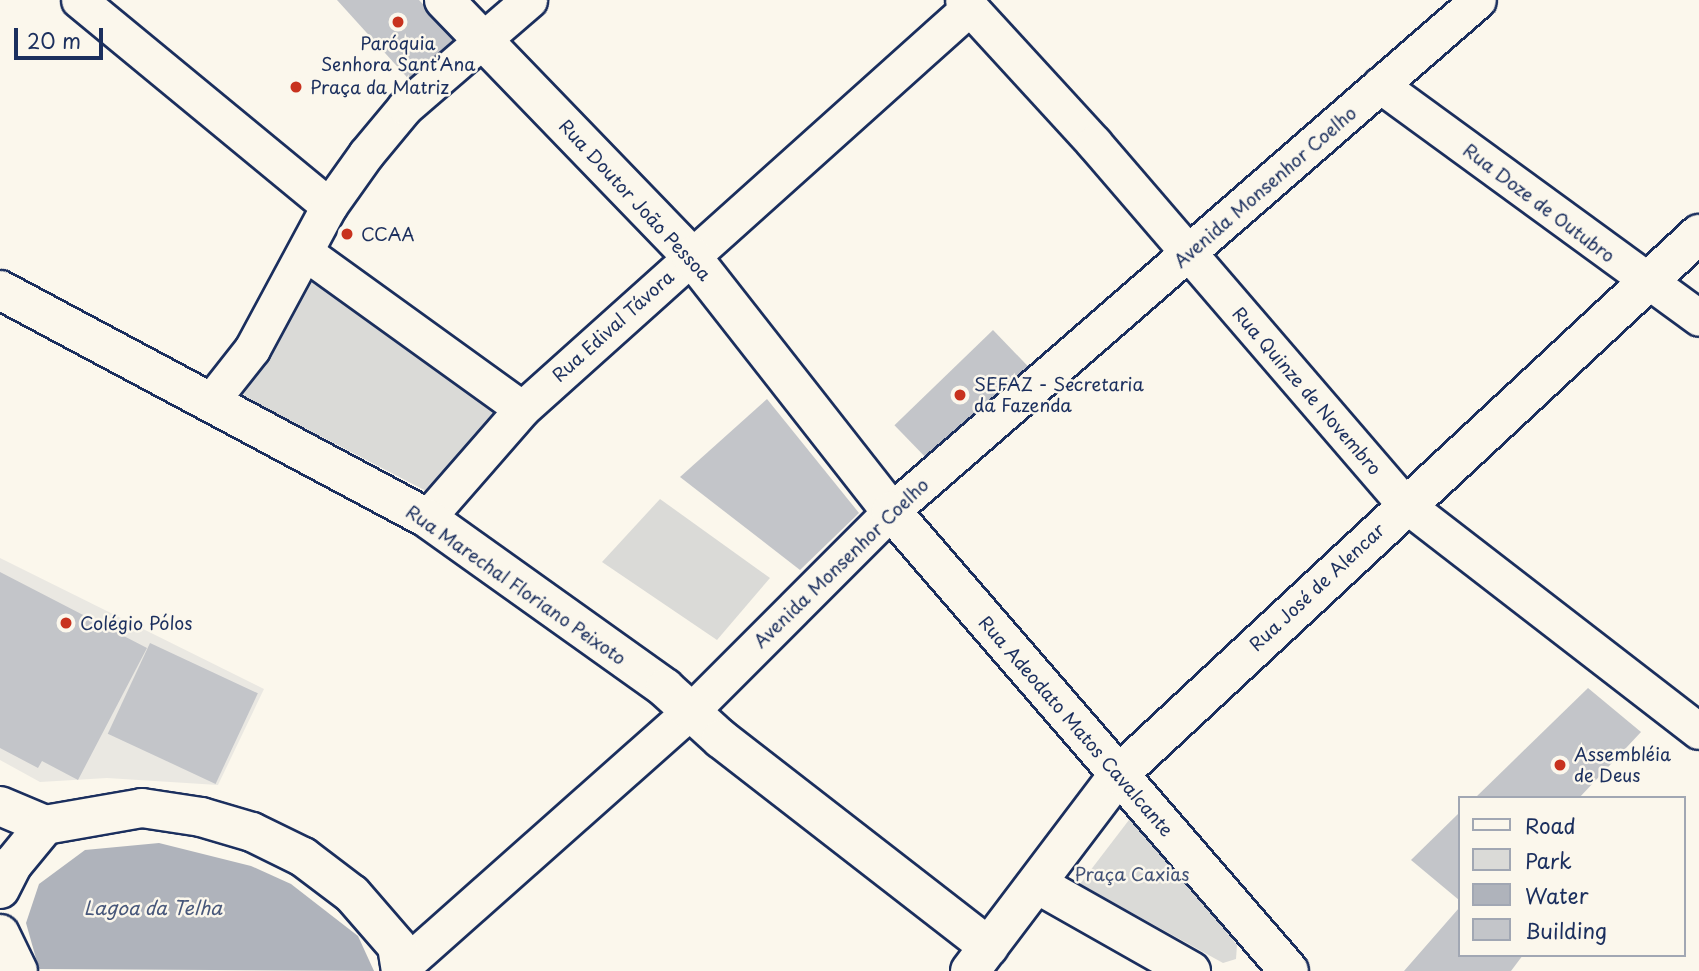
<!DOCTYPE html>
<html>
<head>
<meta charset="utf-8">
<style>
	body { margin:0 }
	#map { position:relative; width:1699px; height:971px; overflow:hidden; background:#fbf7ec; font-family:"Playpen Sans",sans-serif }
	div>[style] { position:absolute }
	.built>* { inset:0; background:#eae8e2 }
	.green>* { inset:0; background:#dadad7 }
	.water>* { inset:0; background:#afb3bb }
	.building>* { inset:0; background:#c3c5c9; transform-origin:0 0 }
	.roads { filter:drop-shadow(2px 0 #1b2f5e) drop-shadow(-2px 0 #1b2f5e) drop-shadow(0 2px #1b2f5e) drop-shadow(0 -2px #1b2f5e) }
	.minor>* { height:35px; margin:-17.5px; padding:0 17.5px; transform-origin:17.5px; border-radius:17.5px; background:#fbf7ec }
	.tertiary>* { height:38px; margin:-19px; padding:0 19px; transform-origin:19px; border-radius:19px; background:#fbf7ec }
	.secondary>* { height:38px; margin:-19px; padding:0 19px; transform-origin:19px; border-radius:19px; background:#fbf7ec }
	.dots>* { width:19px; height:19px; translate:-50% -50%; box-sizing:border-box; border:4px solid #fbf7ec; border-radius:50% }
	span { translate:-50% -50%; white-space:nowrap; text-align:center; line-height:1.15; -webkit-text-stroke:5px #fbf7ec; paint-order:stroke }
	.poi-label { font-size:18px; color:#1b2f5e }
	.left { translate:0 -50%; text-align:left }
	.street-label { font-size:18px; color:#1b2f5e }
	.park-label { font-size:18px; color:#415176 }
	.water-label { font-size:19px; color:#47577a; font-style:italic }
	.legend { position:absolute; left:1458px; top:796px; width:228px; height:161px; box-sizing:border-box; background:#fbf7ec; border:2px solid #a1a7b3; margin:0; padding:9px 12px; list-style:none; font-size:21px; color:#1b2f5e }
	.legend li { display:flex; align-items:center; gap:14px; height:35px }
	.legend b { width:35px; border:2px solid #a1a7b3 }
	.scale { position:absolute; left:14px; top:28px; width:89px; height:32px; box-sizing:border-box; border:4px solid #1b2f5e; border-top:0; padding-left:9px; font-size:21px; line-height:24px; white-space:nowrap; color:#1b2f5e; -webkit-text-stroke:5px #fbf7ec; paint-order:stroke }
</style>
</head>
<body>
<div id="map">
	<div class="built">
		<div style="clip-path:polygon(0 558px,264px 689px,218px 785px,107px 778px,40px 782px,0 760px)"></div>
	</div>
	<div class="green">
		<div style="clip-path:polygon(314px 270px,507px 407px,434px 495px,243px 396px)"></div>
		<div style="clip-path:polygon(660px 499px,770px 578px,717px 640px,602px 562px)"></div>
		<div style="clip-path:polygon(1132px 816px,1237px 945px,1236px 959px,1223px 963px,1080px 884px)"></div>
	</div>
	<div class="water">
		<div style="clip-path:polygon(159px 843px,251px 866px,291px 884px,358px 936px,374px 971px,39px 969px,26px 923px,39px 884px,85px 850px)"></div>
	</div>
	<div class="building">
		<div style="clip-path:polygon(337px 0,419px 0,459px 43px,414px 85px)"></div>
		<div style="left:993px;top:330px;width:52px;height:137px;rotate:46deg"></div>
		<div style="clip-path:polygon(767px 399px,859px 513px,800px 570px,680px 477px)"></div>
		<div style="clip-path:polygon(0 572px,147px 648px,78px 780px,42px 761px,38px 768px,0 748px)"></div>
		<div style="left:150px;top:643px;width:119px;height:100px;rotate:25deg"></div>
		<div style="clip-path:polygon(1588px 688px,1641px 732px,1579px 798px,1475px 798px)"></div>
		<div style="clip-path:polygon(1459px 813px,1459px 900px,1411px 860px)"></div>
		<div style="clip-path:polygon(1459px 908px,1459px 955px,1523px 955px,1511px 971px,1404px 971px)"></div>
	</div>
	<div class="roads">
		<div class="minor">
			<div style="left:79px;top:0;width:324px;rotate:39.5deg"></div>
			<div style="left:963px;top:0;width:194px;rotate:47.5deg"></div>
			<div style="left:1094px;top:143px;width:476px;rotate:49.3deg"></div>
			<div style="left:1405px;top:504px;width:371px;rotate:37.7deg"></div>
			<div style="left:1380px;top:85px;width:395px;rotate:36.1deg"></div>
			<div style="left:306px;top:253px;width:266px;rotate:35.8deg"></div>
			<div style="left:211px;top:401px;width:66px;rotate:-51.7deg"></div>
			<div style="left:252px;top:349px;width:162px;rotate:-61.7deg"></div>
			<div style="left:329px;top:206px;width:64px;rotate:-54.6deg"></div>
			<div style="left:366px;top:154px;width:61px;rotate:-50.3deg"></div>
			<div style="left:405px;top:107px;width:164px;rotate:-40.8deg"></div>
			<div style="left:427px;top:518px;width:145px;rotate:-48.9deg"></div>
			<div style="left:522px;top:409px;width:602px;rotate:-41.9deg"></div>
			<div style="left:401px;top:968px;width:389px;rotate:-41.6deg"></div>
			<div style="left:692px;top:710px;width:281px;rotate:-45deg"></div>
			<div style="left:891px;top:511px;width:778px;rotate:-41.04deg"></div>
		</div>
		<div class="tertiary">
			<div style="left:0;top:806px;width:49px;rotate:22.9deg"></div>
			<div style="left:0;top:889px;width:28px;rotate:-63deg"></div>
			<div style="left:13px;top:864px;width:50px;rotate:-50.6deg"></div>
			<div style="left:45px;top:825px;width:98px;rotate:-9.9deg"></div>
			<div style="left:142px;top:808px;width:60px;rotate:8.7deg"></div>
			<div style="left:201px;top:817px;width:53px;rotate:16.4deg"></div>
			<div style="left:252px;top:832px;width:57px;rotate:26.1deg"></div>
			<div style="left:303px;top:857px;width:61px;rotate:37.1deg"></div>
			<div style="left:352px;top:894px;width:69px;rotate:49.1deg"></div>
			<div style="left:397px;top:946px;width:25px;rotate:81deg"></div>
			<div style="left:0;top:934px;width:41px;rotate:64.1deg"></div>
		</div>
		<div class="secondary">
			<div style="left:444px;top:0;width:356px;rotate:46deg"></div>
			<div style="left:691px;top:256px;width:324px;rotate:51.9deg"></div>
			<div style="left:891px;top:511px;width:608px;rotate:49.13deg"></div>
			<div style="left:0;top:290px;width:484px;rotate:28.1deg"></div>
			<div style="left:427px;top:518px;width:292px;rotate:35.5deg"></div>
			<div style="left:665px;top:688px;width:76px;rotate:42.3deg"></div>
			<div style="left:721px;top:739px;width:339px;rotate:37.8deg"></div>
			<div style="left:1037px;top:884px;width:177px;rotate:29.5deg"></div>
			<div style="left:970px;top:971px;width:246px;rotate:-52.9deg"></div>
			<div style="left:1118px;top:775px;width:794px;rotate:-42.96deg"></div>
		</div>
	</div>
	<div class="dots">
		<div style="left:398px;top:22px;background:#c8321e"></div>
		<div style="left:296px;top:87px;background:#c8321e"></div>
		<div style="left:347px;top:234px;background:#c8321e"></div>
		<div style="left:960px;top:395px;background:#c8321e"></div>
		<div style="left:66px;top:623px;background:#c8321e"></div>
		<div style="left:1560px;top:765px;background:#c8321e"></div>
	</div>
	<div class="poi-label">
		<span style="left:398px;top:54px">Paróquia<br>Senhora Sant’Ana</span>
		<span class="left" style="left:310px;top:87px">Praça da Matriz</span>
		<span class="left" style="left:361px;top:234px">CCAA</span>
		<span class="left" style="left:974px;top:395px">SEFAZ - Secretaria<br>da Fazenda</span>
		<span class="left" style="left:80px;top:623px">Colégio Pólos</span>
		<span class="left" style="left:1574px;top:765px">Assembléia<br>de Deus</span>
	</div>
	<div class="street-label">
		<span style="left:1265px;top:187px;rotate:-41deg">Avenida Monsenhor Coelho</span>
		<span style="left:635px;top:200px;rotate:47deg">Rua Doutor João Pessoa</span>
		<span style="left:1539px;top:203px;rotate:37deg">Rua Doze de Outubro</span>
		<span style="left:613px;top:326px;rotate:-42deg">Rua Edival Távora</span>
		<span style="left:1307px;top:391px;rotate:49deg">Rua Quinze de Novembro</span>
		<span style="left:841px;top:563px;rotate:-44deg">Avenida Monsenhor Coelho</span>
		<span style="left:516px;top:585px;rotate:35deg">Rua Marechal Floriano Peixoto</span>
		<span style="left:1317px;top:587px;rotate:-43deg">Rua José de Alencar</span>
		<span style="left:1076px;top:726px;rotate:49deg">Rua Adeodato Matos Cavalcante</span>
	</div>
	<div class="park-label">
		<span style="left:1132px;top:874px">Praça Caxias</span>
	</div>
	<div class="water-label">
		<span style="left:153px;top:908px">Lagoa da Telha</span>
	</div>
	<ul class="legend">
	<li><b style="height:9px;background:#fbf7ec"></b>Road</li>
	<li><b style="height:19px;background:#dadad7"></b>Park</li>
	<li><b style="height:19px;background:#afb3bb"></b>Water</li>
	<li><b style="height:19px;background:#c3c5c9"></b>Building</li>
	</ul>
	<div class="scale">20 m</div>
</div>
</body>
</html>
